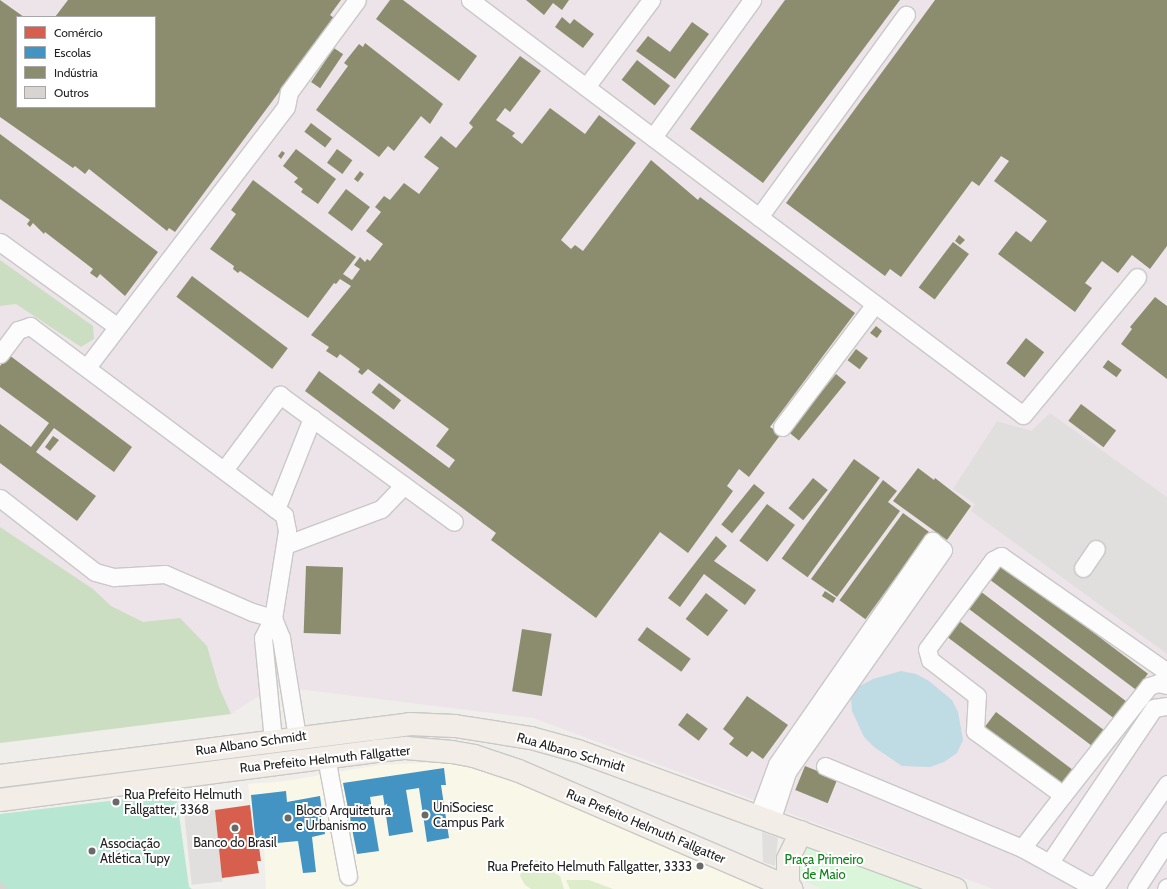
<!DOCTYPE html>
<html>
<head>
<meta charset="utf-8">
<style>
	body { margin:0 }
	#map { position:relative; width:1167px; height:889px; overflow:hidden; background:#f0eeeb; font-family:Cabin,sans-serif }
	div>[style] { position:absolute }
	.industrial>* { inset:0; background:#ede4e9 }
	.education>* { inset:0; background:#f8f7e8 }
	.grass>* { inset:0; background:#ddeccb }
	.forest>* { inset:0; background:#cbdec1 }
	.park>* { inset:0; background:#daf5da }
	.pitch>* { inset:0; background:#b7e6d2 }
	.parking>* { inset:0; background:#e0dfde; transform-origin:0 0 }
	.water>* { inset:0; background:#bfdbe3 }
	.shops>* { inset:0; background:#d6604d }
	.schools>* { inset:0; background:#4393c3 }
	.industry>* { inset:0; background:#8c8c6e; transform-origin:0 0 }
	.building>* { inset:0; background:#d7d4d2 }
	.roads { filter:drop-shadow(1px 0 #c9c8c7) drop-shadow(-1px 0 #c9c8c7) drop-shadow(0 1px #c9c8c7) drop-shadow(0 -1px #c9c8c7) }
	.minor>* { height:17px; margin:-8.5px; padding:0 8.5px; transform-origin:8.5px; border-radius:8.5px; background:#fdfcfc }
	.major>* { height:22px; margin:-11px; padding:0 11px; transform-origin:11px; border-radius:11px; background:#f3ede7 }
	.dots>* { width:11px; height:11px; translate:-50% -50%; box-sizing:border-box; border:2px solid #fff; border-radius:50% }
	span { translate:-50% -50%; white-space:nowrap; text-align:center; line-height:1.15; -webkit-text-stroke:4px #fff; paint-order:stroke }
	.street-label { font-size:13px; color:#222 }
	.poi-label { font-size:13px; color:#222 }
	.left { translate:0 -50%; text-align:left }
	.right { translate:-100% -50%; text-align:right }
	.park-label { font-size:13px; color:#0c8416 }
	.legend { position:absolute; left:16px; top:16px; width:140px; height:92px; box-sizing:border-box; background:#fff; border:1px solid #a7a7a7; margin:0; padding:5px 7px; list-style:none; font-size:12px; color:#222 }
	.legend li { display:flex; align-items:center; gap:8px; height:20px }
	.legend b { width:20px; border:1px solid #a7a7a7 }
</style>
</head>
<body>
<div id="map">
	<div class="industrial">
		<div style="clip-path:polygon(evenodd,0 0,1167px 0,1167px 889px,993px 889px,533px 718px,289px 688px,268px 690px,231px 714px,0 743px,0 0,17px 17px,155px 17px,155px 107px,17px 107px,17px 17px)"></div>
	</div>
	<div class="education">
		<div style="clip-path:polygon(463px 761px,492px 769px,769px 889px,266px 889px,264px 847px,255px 847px,248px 784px,286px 781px,379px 765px)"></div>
	</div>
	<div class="grass">
		<div style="clip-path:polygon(540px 860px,549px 870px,560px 876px,564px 889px,531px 889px,525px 885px,520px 876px,522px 868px,529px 861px)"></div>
		<div style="clip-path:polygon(566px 880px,589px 880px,613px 889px,570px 889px)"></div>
	</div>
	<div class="forest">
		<div style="clip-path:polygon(0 260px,93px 326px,94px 339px,81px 347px,16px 304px,0 306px)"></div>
		<div style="clip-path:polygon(0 527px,93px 589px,111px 606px,143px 622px,180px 618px,207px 646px,219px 687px,231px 714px,0 743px)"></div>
	</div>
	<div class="park">
		<div style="clip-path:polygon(807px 845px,936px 889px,821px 889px,803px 880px,797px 872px,795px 866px)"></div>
	</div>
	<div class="pitch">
		<div style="clip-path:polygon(176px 793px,189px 887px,192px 889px,0 889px,0 814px)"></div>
	</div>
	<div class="parking">
		<div style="clip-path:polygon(1050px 413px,1167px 497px,1167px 654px,971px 511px,975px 504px,953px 489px,997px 421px,1031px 431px)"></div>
		<div style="left:215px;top:810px;width:72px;height:31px;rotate:84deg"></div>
		<div style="clip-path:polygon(762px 832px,778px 838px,775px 866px,763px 862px)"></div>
	</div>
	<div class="water">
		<div style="clip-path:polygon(901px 671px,916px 674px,929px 681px,952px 700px,958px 712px,963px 740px,957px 753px,944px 762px,930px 767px,902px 766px,874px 747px,864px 737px,852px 711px,851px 696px,860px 686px,873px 679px)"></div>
	</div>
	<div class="shops">
		<div style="clip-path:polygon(250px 805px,255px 847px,259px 847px,261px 861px,257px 861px,259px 873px,222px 878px,215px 810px)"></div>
	</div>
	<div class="schools">
		<div style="clip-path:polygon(444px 768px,446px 785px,441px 785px,449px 838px,427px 842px,419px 788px,406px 790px,413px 832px,389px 836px,383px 795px,370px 797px,379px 851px,357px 854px,343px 783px)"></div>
		<div style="clip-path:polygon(286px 791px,287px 802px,320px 796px,325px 834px,312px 837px,316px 872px,303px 873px,298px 841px,256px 845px,251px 795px)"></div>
	</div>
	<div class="industry">
		<div style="clip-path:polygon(0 0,24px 17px,17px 17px,17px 107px,155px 107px,155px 17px,55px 17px,68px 0,341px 0,330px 15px,334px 18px,175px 232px,169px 228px,167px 231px,89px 169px,85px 174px,75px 166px,73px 168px,0 117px)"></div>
		<div style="clip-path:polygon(390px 0,403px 0,477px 56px,459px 81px,376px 19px)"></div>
		<div style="clip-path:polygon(526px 0,569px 0,562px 10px,553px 3px,544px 15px)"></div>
		<div style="clip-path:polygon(785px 0,900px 0,763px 183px,690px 129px)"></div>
		<div style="clip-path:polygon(935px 0,1167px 0,1167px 246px,1150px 269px,1132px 255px,1118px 273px,1102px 261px,1085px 283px,1092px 288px,1075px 312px,998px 254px,1016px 231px,1031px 242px,1047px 221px,994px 181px,1009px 161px,1001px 156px,979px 186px,972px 181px,901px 277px,890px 269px,885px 276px,786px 203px)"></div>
		<div style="clip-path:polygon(562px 17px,570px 24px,574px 19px,594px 34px,583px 48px,555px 27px)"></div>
		<div style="clip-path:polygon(692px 22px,709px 34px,675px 79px,636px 51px,648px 36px,670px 52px)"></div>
		<div style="clip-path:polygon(365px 43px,443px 104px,430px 124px,421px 116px,394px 151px,388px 146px,379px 157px,316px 110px,348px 66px,344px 63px,359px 44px,363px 47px)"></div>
		<div style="left:334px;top:48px;width:11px;height:41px;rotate:34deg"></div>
		<div style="clip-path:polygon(520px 56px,541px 71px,510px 112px,505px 108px,496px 120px,515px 133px,512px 136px,522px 144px,550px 108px,585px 134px,599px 115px,636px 143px,561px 240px,571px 249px,575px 245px,583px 251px,651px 160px,698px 200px,700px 197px,855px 313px,770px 427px,781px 434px,749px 477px,739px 469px,727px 486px,733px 491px,688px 553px,660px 532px,596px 618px,491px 540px,496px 533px,305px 391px,319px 371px,449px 468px,455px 460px,436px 446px,449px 429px,368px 369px,362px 375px,358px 372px,360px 369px,340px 354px,337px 358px,326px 351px,329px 347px,311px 335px,351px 286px,340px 279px,336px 284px,334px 283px,308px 318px,240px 271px,238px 273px,233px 269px,234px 266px,210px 249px,236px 214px,231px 210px,253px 180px,356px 257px,343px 274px,352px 280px,360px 269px,354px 265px,360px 257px,365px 262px,367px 259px,370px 261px,383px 244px,366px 231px,381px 212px,375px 207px,384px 196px,390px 200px,404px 183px,419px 194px,439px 168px,424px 157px,441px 136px,456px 148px,473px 127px,469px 123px)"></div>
		<div style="left:637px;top:60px;width:42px;height:25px;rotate:38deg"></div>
		<div style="left:311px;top:123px;width:26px;height:11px;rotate:37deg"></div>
		<div style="clip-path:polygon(0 134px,158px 252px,125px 296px,100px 274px,97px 278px,90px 273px,93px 269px,45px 232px,44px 234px,33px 223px,30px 227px,27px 224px,30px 220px,0 199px)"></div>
		<div style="clip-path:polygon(296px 149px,336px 179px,318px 204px,301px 192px,303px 189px,294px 182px,298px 178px,283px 166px)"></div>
		<div style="left:337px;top:149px;width:19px;height:17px;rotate:36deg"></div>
		<div style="clip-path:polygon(282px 151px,285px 153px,281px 159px,278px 156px)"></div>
		<div style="left:360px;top:171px;width:5px;height:10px;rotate:37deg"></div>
		<div style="left:346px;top:189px;width:30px;height:30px;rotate:37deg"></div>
		<div style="clip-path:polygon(959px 235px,965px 240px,960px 245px,955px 241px)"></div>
		<div style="left:953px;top:242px;width:20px;height:57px;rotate:37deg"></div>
		<div style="left:192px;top:276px;width:120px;height:26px;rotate:37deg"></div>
		<div style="clip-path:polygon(1155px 297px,1167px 306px,1167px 379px,1121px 344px,1132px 329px,1130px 327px)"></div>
		<div style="clip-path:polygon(876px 326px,882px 331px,877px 338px,870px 333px)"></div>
		<div style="left:1026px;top:338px;width:23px;height:32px;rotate:38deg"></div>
		<div style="left:856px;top:349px;width:15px;height:14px;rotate:37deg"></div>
		<div style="clip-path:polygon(9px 355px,132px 447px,114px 472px,54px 428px,36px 452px,96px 496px,77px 521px,0 463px,0 424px,31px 447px,49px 423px,0 387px,0 366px)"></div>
		<div style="left:1108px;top:360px;width:17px;height:9px;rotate:36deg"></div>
		<div style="left:836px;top:374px;width:13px;height:75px;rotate:39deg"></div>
		<div style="left:379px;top:383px;width:28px;height:12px;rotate:38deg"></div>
		<div style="left:1081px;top:404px;width:44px;height:21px;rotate:37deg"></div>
		<div style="clip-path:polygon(53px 436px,59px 440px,50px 451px,45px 447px)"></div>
		<div style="left:854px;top:459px;width:32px;height:123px;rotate:36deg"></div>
		<div style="clip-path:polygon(918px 468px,934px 480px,935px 478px,971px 506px,947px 540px,893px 501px)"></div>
		<div style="left:813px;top:478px;width:19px;height:39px;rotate:39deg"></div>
		<div style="clip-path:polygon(883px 480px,897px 491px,888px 502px,900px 511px,837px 597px,811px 579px)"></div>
		<div style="left:754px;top:484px;width:14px;height:52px;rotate:39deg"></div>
		<div style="left:767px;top:504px;width:35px;height:46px;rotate:37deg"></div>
		<div style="left:903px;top:513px;width:32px;height:108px;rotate:36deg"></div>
		<div style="clip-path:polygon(716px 536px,727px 546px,714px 561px,756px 590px,745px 605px,704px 574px,680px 607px,668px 598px)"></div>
		<div style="left:1001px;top:563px;width:184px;height:20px;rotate:37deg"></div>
		<div style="left:306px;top:566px;width:37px;height:67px;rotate:2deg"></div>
		<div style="left:825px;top:591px;width:13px;height:6px;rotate:32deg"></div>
		<div style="left:980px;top:591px;width:183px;height:21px;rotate:37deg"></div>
		<div style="left:706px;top:593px;width:28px;height:33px;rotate:38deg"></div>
		<div style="left:958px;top:620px;width:183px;height:20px;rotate:37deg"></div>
		<div style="left:647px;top:627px;width:54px;height:16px;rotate:36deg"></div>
		<div style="left:522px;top:629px;width:30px;height:63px;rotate:9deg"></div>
		<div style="clip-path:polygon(747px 696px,788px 725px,763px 759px,752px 751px,747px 757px,729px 744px,734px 738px,723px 729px)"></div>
		<div style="left:996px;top:712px;width:98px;height:19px;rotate:37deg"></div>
		<div style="left:687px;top:713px;width:26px;height:15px;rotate:37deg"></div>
		<div style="left:805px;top:766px;width:35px;height:26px;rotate:22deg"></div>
	</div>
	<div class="building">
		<div style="clip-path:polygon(0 882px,8px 889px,0 889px)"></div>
	</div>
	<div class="roads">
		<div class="minor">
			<div style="left:470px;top:0;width:691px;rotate:36.89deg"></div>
			<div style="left:1023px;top:415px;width:179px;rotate:-50.4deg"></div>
			<div style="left:586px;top:87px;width:109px;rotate:-53.2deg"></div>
			<div style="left:653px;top:137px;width:169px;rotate:-54.1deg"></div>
			<div style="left:759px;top:217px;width:250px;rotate:-54deg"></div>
			<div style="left:0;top:242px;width:145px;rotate:35.8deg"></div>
			<div style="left:0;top:354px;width:30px;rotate:-53deg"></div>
			<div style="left:18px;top:330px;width:13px;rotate:-18deg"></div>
			<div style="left:30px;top:326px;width:317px;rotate:36.7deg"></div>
			<div style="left:284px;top:515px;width:16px;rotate:79deg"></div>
			<div style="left:287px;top:531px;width:88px;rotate:99.1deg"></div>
			<div style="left:273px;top:618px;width:22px;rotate:117deg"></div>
			<div style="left:263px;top:638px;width:102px;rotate:84.4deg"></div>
			<div style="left:87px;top:367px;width:327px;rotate:-52.6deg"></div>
			<div style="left:286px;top:107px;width:15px;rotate:-79deg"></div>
			<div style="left:289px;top:92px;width:114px;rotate:-53.5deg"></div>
			<div style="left:782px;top:427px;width:154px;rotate:-52.9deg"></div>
			<div style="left:224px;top:470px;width:94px;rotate:-53.3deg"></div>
			<div style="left:280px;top:395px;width:215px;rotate:36.1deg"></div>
			<div style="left:0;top:498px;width:120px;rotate:37.9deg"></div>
			<div style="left:95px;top:572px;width:20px;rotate:15deg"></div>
			<div style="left:114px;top:577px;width:51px;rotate:-3.4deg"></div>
			<div style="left:165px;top:574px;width:95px;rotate:23.6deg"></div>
			<div style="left:252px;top:612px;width:22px;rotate:16deg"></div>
			<div style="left:276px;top:509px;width:98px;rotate:-68.4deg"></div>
			<div style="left:285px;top:545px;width:103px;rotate:-20.6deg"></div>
			<div style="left:381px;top:509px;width:33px;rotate:-46deg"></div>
			<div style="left:1083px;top:568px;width:23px;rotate:-56deg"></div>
			<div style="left:273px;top:618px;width:22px;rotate:68deg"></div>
			<div style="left:281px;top:638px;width:100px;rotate:80.8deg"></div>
			<div style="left:326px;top:757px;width:121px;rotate:79.5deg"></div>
			<div style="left:825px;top:766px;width:213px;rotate:22.6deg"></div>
			<div style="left:1022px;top:848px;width:77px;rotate:28.9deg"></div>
			<div style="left:1089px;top:885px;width:9px;rotate:-13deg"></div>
			<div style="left:1098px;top:883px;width:121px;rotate:-55.1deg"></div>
			<div style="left:1063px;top:795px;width:139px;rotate:-51.7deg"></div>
			<div style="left:1149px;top:686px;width:9px;rotate:-18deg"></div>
			<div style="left:1158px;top:683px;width:9px;rotate:13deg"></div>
			<div style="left:758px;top:816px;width:55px;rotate:-69.9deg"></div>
			<div style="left:777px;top:764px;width:272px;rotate:-55.2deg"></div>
			<div style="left:932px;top:541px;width:14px;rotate:39deg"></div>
			<div style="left:943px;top:550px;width:271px;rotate:125.1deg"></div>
			<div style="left:787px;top:772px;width:52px;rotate:108.1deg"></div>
			<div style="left:1022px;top:848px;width:67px;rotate:-52.3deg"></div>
			<div style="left:1063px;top:795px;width:109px;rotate:-144deg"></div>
			<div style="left:975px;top:731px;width:35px;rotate:-87deg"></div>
			<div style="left:977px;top:696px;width:59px;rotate:-142.5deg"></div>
			<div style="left:930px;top:660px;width:11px;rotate:-105deg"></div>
			<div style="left:927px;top:649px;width:111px;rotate:-53.4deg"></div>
			<div style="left:993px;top:560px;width:9px;rotate:-27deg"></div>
			<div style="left:1001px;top:556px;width:203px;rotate:34.9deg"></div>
			<div style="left:1050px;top:862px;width:186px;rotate:-56deg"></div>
			<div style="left:1154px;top:708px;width:13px;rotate:-9deg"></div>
			<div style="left:1136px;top:889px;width:57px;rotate:-57.1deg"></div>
			<div style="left:1166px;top:889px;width:2px;rotate:-63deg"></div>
		</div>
		<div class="major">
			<div style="left:0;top:776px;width:412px;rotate:-7.2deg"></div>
			<div style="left:409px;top:724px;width:46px;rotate:2.5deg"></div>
			<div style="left:455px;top:726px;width:77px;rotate:9deg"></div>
			<div style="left:531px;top:738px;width:49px;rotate:15.5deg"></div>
			<div style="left:578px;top:751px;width:402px;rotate:20.1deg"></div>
			<div style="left:0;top:800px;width:379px;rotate:-7.4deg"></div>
			<div style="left:376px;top:751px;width:30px;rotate:-6deg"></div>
			<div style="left:406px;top:748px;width:46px;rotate:5deg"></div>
			<div style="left:452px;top:752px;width:22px;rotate:10deg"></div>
			<div style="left:474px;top:756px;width:47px;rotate:18.4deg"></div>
			<div style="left:519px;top:771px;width:297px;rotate:23.4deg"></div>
			<div style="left:788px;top:887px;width:28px;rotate:-90deg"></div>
			<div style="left:788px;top:859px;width:30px;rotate:-64deg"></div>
		</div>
	</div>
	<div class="dots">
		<div style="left:116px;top:802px;background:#6a6968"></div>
		<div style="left:425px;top:815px;background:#6a6968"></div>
		<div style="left:288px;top:818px;background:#6a6968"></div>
		<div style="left:235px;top:828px;background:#6a6968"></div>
		<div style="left:92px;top:851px;background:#6a6968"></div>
		<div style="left:700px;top:866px;background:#6a6968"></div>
	</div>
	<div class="street-label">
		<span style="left:251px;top:743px;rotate:-8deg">Rua Albano Schmidt</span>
		<span style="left:571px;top:752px;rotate:16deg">Rua Albano Schmidt</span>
		<span style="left:325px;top:759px;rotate:-6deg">Rua Prefeito Helmuth Fallgatter</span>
		<span style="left:646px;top:826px;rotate:23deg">Rua Prefeito Helmuth Fallgatter</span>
	</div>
	<div class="poi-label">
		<span class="left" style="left:124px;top:802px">Rua Prefeito Helmuth<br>Fallgatter, 3368</span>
		<span class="left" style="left:433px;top:815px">UniSociesc<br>Campus Park</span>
		<span class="left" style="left:296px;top:818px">Bloco Arquitetura<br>e Urbanismo</span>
		<span style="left:235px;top:842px">Banco do Brasil</span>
		<span class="left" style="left:100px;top:851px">Associação<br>Atlética Tupy</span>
		<span class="right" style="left:692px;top:866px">Rua Prefeito Helmuth Fallgatter, 3333</span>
	</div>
	<div class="park-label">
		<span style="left:824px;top:867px">Praça Primeiro<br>de Maio</span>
	</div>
	<ul class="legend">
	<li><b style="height:11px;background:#d6604d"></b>Comércio</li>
	<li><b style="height:11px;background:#4393c3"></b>Escolas</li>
	<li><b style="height:11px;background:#8c8c6e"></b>Indústria</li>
	<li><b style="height:11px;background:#d7d4d2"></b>Outros</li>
	</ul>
</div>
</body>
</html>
